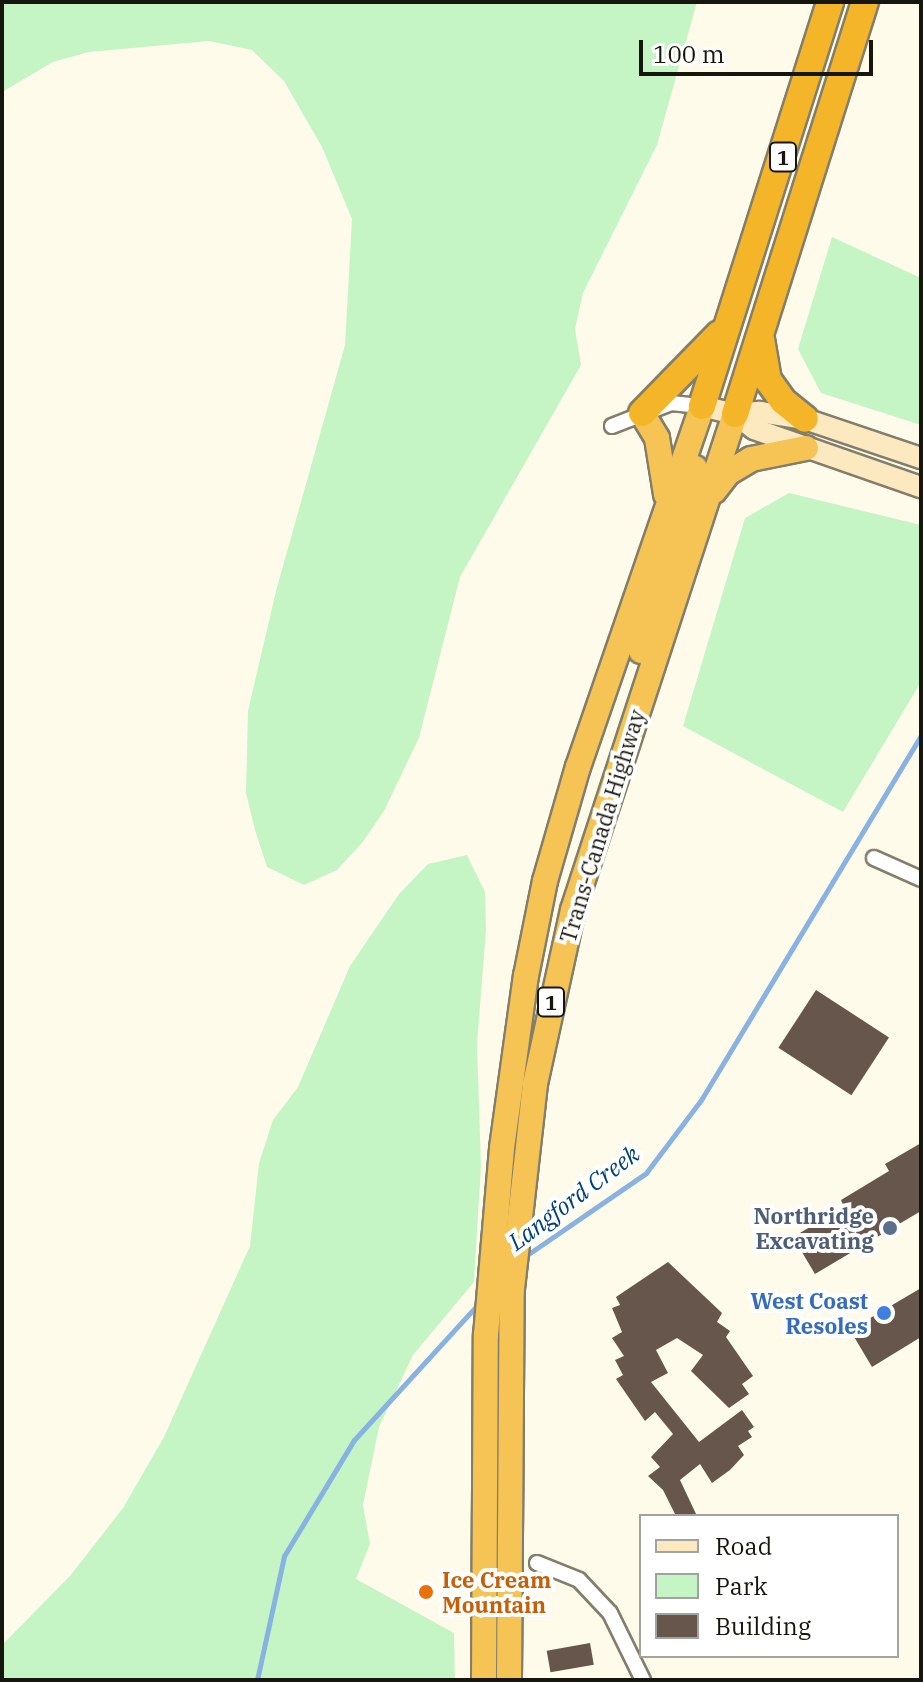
<!DOCTYPE html>
<html>
<head>
<meta charset="utf-8">
<style>
	body { margin:0 }
	#map { position:relative; width:923px; height:1682px; overflow:hidden; background:#fffbea; font-family:"IBM Plex Serif",serif }
	div>[style] { position:absolute }
	.green>* { inset:0; background:#c5f5c5 }
	.stream>* { height:5px; margin:-2.5px; padding:0 2.5px; transform-origin:2.5px; border-radius:2.5px; background:#88b2e2 }
	.building>* { inset:0; background:#66564b; transform-origin:0 0 }
	.roads { filter:drop-shadow(2px 0 #827e6b) drop-shadow(-2px 0 #827e6b) drop-shadow(0 2px #827e6b) drop-shadow(0 -2px #827e6b) }
	.minor>* { height:14px; margin:-7px; padding:0 7px; transform-origin:7px; border-radius:7px; background:#fff }
	.secondary>* { height:20px; margin:-10px; padding:0 10px; transform-origin:10px; border-radius:10px; background:#fce9bf }
	.trunk>* { height:24px; margin:-12px; padding:0 12px; transform-origin:12px; border-radius:12px; background:#f6c454 }
	.motorway>* { height:26px; margin:-13px; padding:0 13px; transform-origin:13px; border-radius:13px; background:#f4b529 }
	.dots>* { width:22px; height:22px; translate:-50% -50%; box-sizing:border-box; border:4px solid #fff; border-radius:50% }
	span { translate:-50% -50%; white-space:nowrap; text-align:center; line-height:1.15; -webkit-text-stroke:8px #fff; paint-order:stroke }
	.shield-label span { padding:2px 6px; background:#fff; border:2px solid; border-radius:6px; -webkit-text-stroke-width:0 }
	.shield-label { font-size:20px; color:#17160e; font-weight:700 }
	.street-label { font-size:22px; color:#17160e }
	.service-label { font-size:22px; color:#4e5e75; font-weight:700 }
	.right { translate:-100% -50%; text-align:right }
	.shop-label { font-size:22px; color:#366cbe; font-weight:700 }
	.food-label { font-size:22px; color:#c56008; font-weight:700 }
	.left { translate:0 -50%; text-align:left }
	.water-label { font-size:24px; color:#00407a; font-style:italic }
	.frame { position:absolute; inset:0; border:4px solid #17160e; pointer-events:none }
	.legend { position:absolute; left:639px; top:1514px; width:260px; height:144px; box-sizing:border-box; background:#fff; border:2px solid #a2a29f; margin:0; padding:10px 14px; list-style:none; font-size:24px; color:#17160e }
	.legend li { display:flex; align-items:center; gap:16px; height:40px }
	.legend b { width:40px; border:2px solid #a2a29f }
	.scale { position:absolute; left:639px; top:40px; width:234px; height:36px; box-sizing:border-box; border:4px solid #17160e; border-top:0; padding-left:10px; font-size:24px; line-height:28px; white-space:nowrap; color:#17160e; -webkit-text-stroke:6px #fff; paint-order:stroke }
</style>
</head>
<body>
<div id="map">
	<div class="green">
		<div style="clip-path:polygon(2px 2px,697px 2px,657px 145px,583px 293px,575px 329px,581px 365px,460px 577px,419px 738px,384px 811px,362px 843px,337px 870px,304px 885px,267px 867px,255px 830px,246px 793px,248px 711px,276px 591px,345px 345px,352px 219px,322px 147px,284px 81px,252px 50px,209px 41px,89px 52px,53px 62px,2px 92px)"></div>
		<div style="clip-path:polygon(832px 237px,921px 278px,921px 425px,821px 393px,798px 349px)"></div>
		<div style="clip-path:polygon(789px 493px,921px 525px,921px 682px,843px 812px,683px 726px,745px 518px)"></div>
		<div style="clip-path:polygon(467px 855px,485px 892px,486px 930px,477px 1044px,481px 1166px,474px 1282px,413px 1355px,379px 1427px,363px 1505px,370px 1544px,356px 1579px,454px 1633px,455px 1680px,2px 1680px,2px 1645px,70px 1576px,123px 1508px,164px 1437px,250px 1246px,259px 1163px,273px 1120px,298px 1087px,350px 966px,399px 894px,428px 864px)"></div>
	</div>
	<div class="stream">
		<div style="left:524px;top:1257px;width:148px;rotate:-34.5deg"></div>
		<div style="left:646px;top:1173px;width:91px;rotate:-53deg"></div>
		<div style="left:701px;top:1100px;width:425px;rotate:-58.9deg"></div>
		<div style="left:257px;top:1680px;width:127px;rotate:-77.7deg"></div>
		<div style="left:284px;top:1556px;width:135px;rotate:-58.9deg"></div>
		<div style="left:354px;top:1440px;width:188px;rotate:-47.6deg"></div>
	</div>
	<div class="building">
		<div style="left:816px;top:990px;width:87px;height:69px;rotate:33deg"></div>
		<div style="clip-path:polygon(921px 1143px,921px 1211px,815px 1274px,793px 1237px,844px 1207px,841px 1200px,889px 1171px,885px 1164px)"></div>
		<div style="clip-path:polygon(668px 1262px,722px 1313px,717px 1322px,730px 1331px,726px 1337px,753px 1376px,742px 1384px,749px 1394px,729px 1408px,691px 1371px,703px 1355px,677px 1338px,656px 1350px,668px 1373px,651px 1382px,699px 1442px,742px 1410px,754px 1427px,748px 1431px,752px 1437px,738px 1446px,744px 1455px,730px 1470px,712px 1483px,700px 1464px,680px 1480px,697px 1516px,676px 1516px,663px 1490px,648px 1476px,660px 1467px,651px 1457px,673px 1434px,655px 1412px,645px 1421px,616px 1379px,623px 1375px,615px 1360px,624px 1356px,612px 1338px,622px 1332px,612px 1308px,620px 1305px,616px 1297px)"></div>
		<div style="clip-path:polygon(921px 1288px,921px 1337px,872px 1367px,850px 1330px)"></div>
		<div style="left:590px;top:1643px;width:22px;height:44px;rotate:80deg"></div>
	</div>
	<div class="roads">
		<div class="minor">
			<div style="left:612px;top:426px;width:63px;rotate:-21.3deg"></div>
			<div style="left:671px;top:403px;width:31px;rotate:6deg"></div>
			<div style="left:874px;top:858px;width:51px;rotate:24.1deg"></div>
			<div style="left:537px;top:1563px;width:45px;rotate:22deg"></div>
			<div style="left:579px;top:1580px;width:45px;rotate:46.8deg"></div>
			<div style="left:610px;top:1613px;width:75px;rotate:63.8deg"></div>
		</div>
		<div class="secondary">
			<div style="left:702px;top:406px;width:34px;rotate:14deg"></div>
			<div style="left:735px;top:414px;width:25px;rotate:-5deg"></div>
			<div style="left:760px;top:412px;width:46px;rotate:8.8deg"></div>
			<div style="left:805px;top:419px;width:122px;rotate:18.6deg"></div>
			<div style="left:735px;top:414px;width:24px;rotate:38deg"></div>
			<div style="left:754px;top:429px;width:177px;rotate:19.2deg"></div>
		</div>
		<div class="trunk">
			<div style="left:642px;top:413px;width:29px;rotate:59deg"></div>
			<div style="left:657px;top:438px;width:57px;rotate:80.9deg"></div>
			<div style="left:714px;top:491px;width:23px;rotate:-52deg"></div>
			<div style="left:728px;top:473px;width:27px;rotate:-31deg"></div>
			<div style="left:751px;top:459px;width:56px;rotate:-11.3deg"></div>
			<div style="left:641px;top:651px;width:191px;rotate:-73.6deg"></div>
			<div style="left:484px;top:1680px;width:345px;rotate:-89.7deg"></div>
			<div style="left:486px;top:1335px;width:188px;rotate:-85.1deg"></div>
			<div style="left:502px;top:1148px;width:174px;rotate:-82.1deg"></div>
			<div style="left:526px;top:976px;width:97px;rotate:-78.7deg"></div>
			<div style="left:545px;top:881px;width:119px;rotate:-73.9deg"></div>
			<div style="left:578px;top:767px;width:382px;rotate:-71deg"></div>
			<div style="left:509px;top:1680px;width:391px;rotate:-89.6deg"></div>
			<div style="left:512px;top:1289px;width:206px;rotate:-83.6deg"></div>
			<div style="left:535px;top:1084px;width:178px;rotate:-77.7deg"></div>
			<div style="left:573px;top:910px;width:522px;rotate:-71.91deg"></div>
		</div>
		<div class="motorway">
			<div style="left:761px;top:339px;width:42px;rotate:80.3deg"></div>
			<div style="left:768px;top:380px;width:26px;rotate:54deg"></div>
			<div style="left:783px;top:401px;width:28px;rotate:39deg"></div>
			<div style="left:702px;top:406px;width:424px;rotate:-72.4deg"></div>
			<div style="left:642px;top:413px;width:110px;rotate:-45.7deg"></div>
			<div style="left:735px;top:414px;width:432px;rotate:-72.5deg"></div>
		</div>
	</div>
	<div class="dots">
		<div style="left:890px;top:1228px;background:#5c6f8a"></div>
		<div style="left:884px;top:1313px;background:#3f7fe0"></div>
		<div style="left:426px;top:1592px;background:#e8710a"></div>
	</div>
	<div class="shield-label">
		<span style="left:783px;top:157px">1</span>
		<span style="left:551px;top:1002px">1</span>
	</div>
	<div class="street-label">
		<span style="left:602px;top:826px;rotate:-73deg">Trans-Canada Highway</span>
	</div>
	<div class="service-label">
		<span class="right" style="left:874px;top:1228px">Northridge<br>Excavating</span>
	</div>
	<div class="shop-label">
		<span class="right" style="left:868px;top:1313px">West Coast<br>Resoles</span>
	</div>
	<div class="food-label">
		<span class="left" style="left:442px;top:1592px">Ice Cream<br>Mountain</span>
	</div>
	<div class="water-label">
		<span style="left:574px;top:1198px;rotate:-37deg">Langford Creek</span>
	</div>
	<div class="frame"></div>
	<ul class="legend">
	<li><b style="height:10px;background:#fce9bf"></b>Road</li>
	<li><b style="height:22px;background:#c5f5c5"></b>Park</li>
	<li><b style="height:22px;background:#66564b"></b>Building</li>
	</ul>
	<div class="scale">100 m</div>
</div>
</body>
</html>
